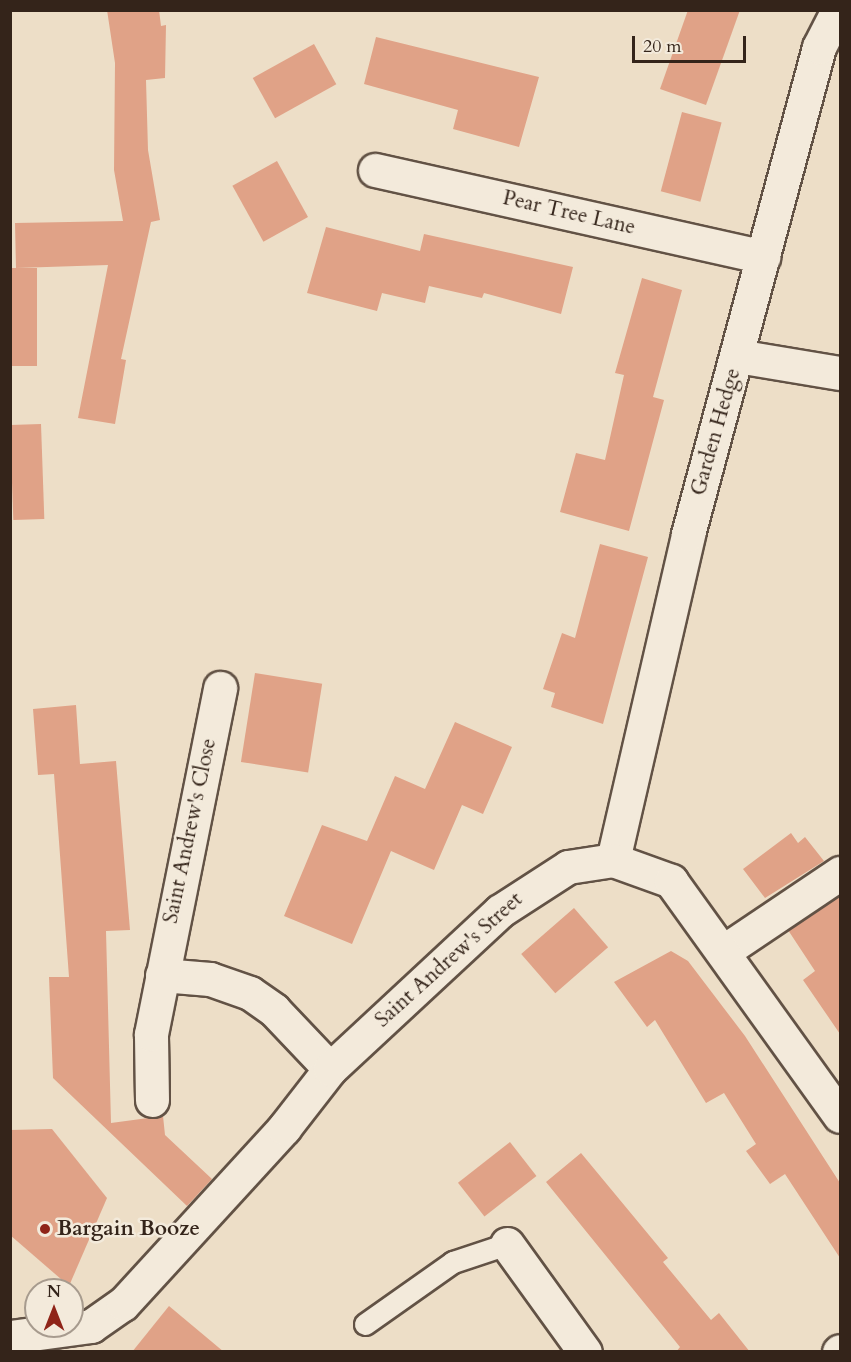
<!DOCTYPE html>
<html>
<head>
<meta charset="utf-8">
<style>
	body { margin:0 }
	#map { position:relative; width:851px; height:1362px; overflow:hidden; background:#eddec7; font-family:Cardo,serif }
	div>[style] { position:absolute }
	.building>* { inset:0; background:#e0a287; transform-origin:0 0 }
	.roads { filter:drop-shadow(2px 0 #625245) drop-shadow(-2px 0 #625245) drop-shadow(0 2px #625245) drop-shadow(0 -2px #625245) }
	.service>* { height:21px; margin:-10.5px; padding:0 10.5px; transform-origin:10.5px; border-radius:10.5px; background:#f3eadb }
	.minor>* { height:33px; margin:-16.5px; padding:0 16.5px; transform-origin:16.5px; border-radius:16.5px; background:#f3eadb }
	.tertiary>* { height:33px; margin:-16.5px; padding:0 16.5px; transform-origin:16.5px; border-radius:16.5px; background:#f3eadb }
	.dots>* { width:16px; height:16px; translate:-50% -50%; box-sizing:border-box; border:3px solid #f3eadb; border-radius:50% }
	span { translate:-50% -50%; white-space:nowrap; text-align:center; line-height:1.15; -webkit-text-stroke:5px #f3eadb; paint-order:stroke }
	.street-label { font-size:21px; color:#34241a }
	.poi-label { font-size:21px; color:#34241a; font-weight:700 }
	.left { translate:0 -50%; text-align:left }
	.frame { position:absolute; inset:0; border:12px solid #34241a; pointer-events:none }
	.north { position:absolute; left:24px; top:1278px; width:60px; height:60px; box-sizing:border-box; background:#f3eadb; border:2px solid #a79b8e; border-radius:50%; rotate:0deg; font-size:16px; font-weight:700; line-height:24px; text-align:center; color:#34241a }
	.north::after { content:''; display:block; margin:auto; width:21px; height:27px; background:#8f2418; clip-path:polygon(50% 0,100% 100%,50% 72%,0 100%) }
	.scale { position:absolute; left:632px; top:36px; width:114px; height:27px; box-sizing:border-box; border:3px solid #34241a; border-top:0; padding-left:8px; font-size:18px; line-height:21px; white-space:nowrap; color:#34241a; -webkit-text-stroke:4px #f3eadb; paint-order:stroke }
</style>
</head>
<body>
<div id="map">
	<div class="building">
		<div style="clip-path:polygon(107px 10px,159px 10px,161px 26px,166px 25px,165px 78px,146px 80px,148px 150px,160px 220px,151px 222px,121px 359px,126px 360px,115px 424px,78px 418px,108px 265px,16px 268px,15px 223px,123px 221px,114px 170px,115px 63px)"></div>
		<div style="clip-path:polygon(688px 10px,740px 10px,706px 105px,660px 89px)"></div>
		<div style="clip-path:polygon(376px 37px,539px 77px,519px 147px,453px 129px,458px 110px,364px 84px)"></div>
		<div style="left:314px;top:44px;width:46px;height:70px;rotate:61deg"></div>
		<div style="left:682px;top:112px;width:41px;height:82px;rotate:15deg"></div>
		<div style="left:277px;top:161px;width:64px;height:51px;rotate:61deg"></div>
		<div style="clip-path:polygon(326px 227px,420px 251px,424px 234px,573px 267px,561px 314px,484px 293px,482px 298px,429px 286px,425px 303px,382px 293px,377px 311px,307px 293px)"></div>
		<div style="left:10px;top:268px;width:27px;height:98px"></div>
		<div style="clip-path:polygon(642px 278px,682px 290px,653px 397px,664px 400px,629px 531px,560px 512px,576px 453px,605px 460px,624px 375px,615px 373px)"></div>
		<div style="left:41px;top:424px;width:95px;height:31px;rotate:88deg"></div>
		<div style="clip-path:polygon(600px 544px,648px 557px,603px 724px,551px 707px,555px 693px,543px 689px,562px 633px,575px 638px)"></div>
		<div style="left:255px;top:673px;width:68px;height:90px;rotate:9deg"></div>
		<div style="clip-path:polygon(76px 705px,80px 764px,116px 761px,130px 930px,106px 931px,111px 1123px,163px 1116px,165px 1135px,212px 1179px,187px 1206px,53px 1078px,49px 977px,69px 977px,54px 774px,38px 775px,33px 709px)"></div>
		<div style="clip-path:polygon(455px 722px,512px 747px,483px 814px,462px 805px,434px 870px,391px 851px,352px 944px,284px 916px,322px 825px,367px 841px,395px 776px,425px 789px)"></div>
		<div style="clip-path:polygon(791px 833px,798px 843px,805px 837px,824px 861px,765px 898px,743px 869px)"></div>
		<div style="clip-path:polygon(840px 895px,840px 1034px,803px 980px,815px 971px,788px 930px)"></div>
		<div style="left:574px;top:908px;width:52px;height:70px;rotate:49deg"></div>
		<div style="clip-path:polygon(671px 951px,688px 961px,745px 1036px,840px 1183px,840px 1258px,785px 1174px,770px 1184px,746px 1151px,756px 1144px,724px 1093px,706px 1103px,655px 1020px,647px 1027px,614px 982px)"></div>
		<div style="clip-path:polygon(52px 1129px,107px 1198px,69px 1286px,10px 1235px,10px 1130px)"></div>
		<div style="left:510px;top:1142px;width:43px;height:66px;rotate:52deg"></div>
		<div style="clip-path:polygon(581px 1153px,668px 1258px,663px 1262px,711px 1320px,719px 1313px,750px 1352px,676px 1352px,680px 1347px,546px 1182px)"></div>
		<div style="clip-path:polygon(169px 1306px,224px 1352px,132px 1352px)"></div>
	</div>
	<div class="roads">
		<div class="service">
			<div style="left:365px;top:1324px;width:108px;rotate:-35.2deg"></div>
			<div style="left:453px;top:1262px;width:57px;rotate:-18.4deg"></div>
		</div>
		<div class="minor">
			<div style="left:375px;top:170px;width:398px;rotate:12.6deg"></div>
			<div style="left:737px;top:356px;width:104px;rotate:9.4deg"></div>
			<div style="left:724px;top:951px;width:140px;rotate:-33.9deg"></div>
			<div style="left:162px;top:975px;width:48px;rotate:4.8deg"></div>
			<div style="left:210px;top:979px;width:42px;rotate:19.3deg"></div>
			<div style="left:250px;top:993px;width:29px;rotate:35deg"></div>
			<div style="left:274px;top:1010px;width:81px;rotate:46.5deg"></div>
			<div style="left:152px;top:1100px;width:66px;rotate:-90.9deg"></div>
			<div style="left:151px;top:1034px;width:353px;rotate:-78.7deg"></div>
			<div style="left:507px;top:1244px;width:133px;rotate:54.2deg"></div>
		</div>
		<div class="tertiary">
			<div style="left:613px;top:860px;width:335px;rotate:-77deg"></div>
			<div style="left:688px;top:534px;width:504px;rotate:-74.94deg"></div>
			<div style="left:819px;top:47px;width:42px;rotate:-62.8deg"></div>
			<div style="left:10px;top:1337px;width:82px;rotate:-7.7deg"></div>
			<div style="left:91px;top:1326px;width:39px;rotate:-35deg"></div>
			<div style="left:123px;top:1304px;width:239px;rotate:-47.5deg"></div>
			<div style="left:284px;top:1128px;width:75px;rotate:-52.1deg"></div>
			<div style="left:330px;top:1069px;width:232px;rotate:-42.9deg"></div>
			<div style="left:500px;top:911px;width:81px;rotate:-32.9deg"></div>
			<div style="left:568px;top:867px;width:46px;rotate:-8.8deg"></div>
			<div style="left:613px;top:860px;width:62px;rotate:19.9deg"></div>
			<div style="left:671px;top:881px;width:289px;rotate:54.3deg"></div>
			<div style="left:839px;top:1352px;width:1px;rotate:-45deg"></div>
		</div>
	</div>
	<div class="dots">
		<div style="left:45px;top:1229px;background:#8f2418"></div>
	</div>
	<div class="street-label">
		<span style="left:569px;top:213px;rotate:13deg">Pear Tree Lane</span>
		<span style="left:716px;top:432px;rotate:-74deg">Garden Hedge</span>
		<span style="left:190px;top:831px;rotate:-78deg">Saint Andrew's Close</span>
		<span style="left:449px;top:960px;rotate:-42deg">Saint Andrew's Street</span>
	</div>
	<div class="poi-label">
		<span class="left" style="left:57px;top:1229px">Bargain Booze</span>
	</div>
	<div class="frame"></div>
	<div class="north">N</div>
	<div class="scale">20 m</div>
</div>
</body>
</html>
